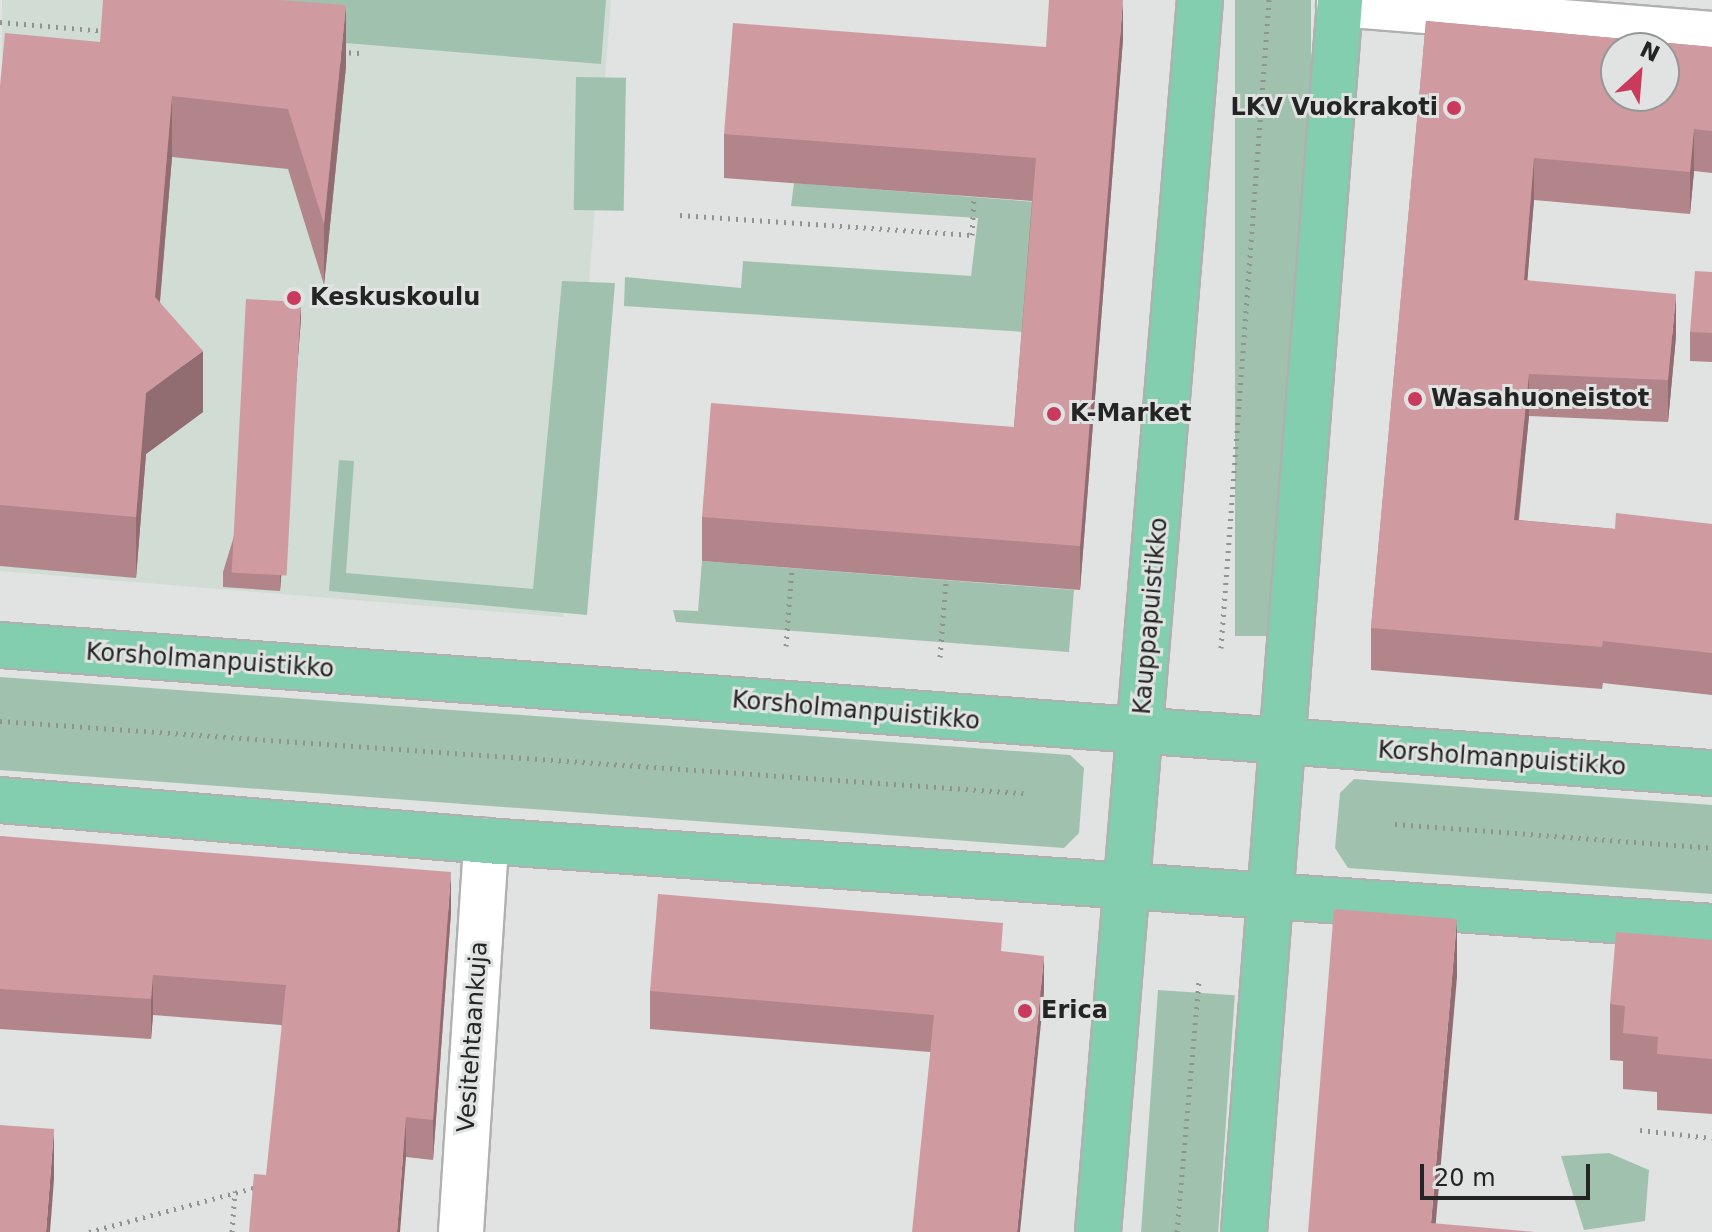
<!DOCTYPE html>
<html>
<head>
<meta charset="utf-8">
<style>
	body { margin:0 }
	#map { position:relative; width:1712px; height:1232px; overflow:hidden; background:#e0e3e1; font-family:"DejaVu Sans",sans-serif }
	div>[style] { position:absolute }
	.built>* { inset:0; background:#d1dcd5 }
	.green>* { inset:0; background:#a1c1af; transform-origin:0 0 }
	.path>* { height:5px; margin-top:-2.5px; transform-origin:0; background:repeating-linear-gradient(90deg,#919391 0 2px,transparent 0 8px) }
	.roads { filter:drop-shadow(2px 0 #afb1b0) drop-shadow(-2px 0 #afb1b0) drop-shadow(0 2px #afb1b0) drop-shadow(0 -2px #afb1b0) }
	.minor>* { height:44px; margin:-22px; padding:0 22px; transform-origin:22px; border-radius:22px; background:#fff }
	.major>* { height:44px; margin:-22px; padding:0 22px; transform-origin:22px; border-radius:22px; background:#83ceae }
	.wall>* { inset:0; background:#b2858a }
	.shaded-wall>* { inset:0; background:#916c71 }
	.building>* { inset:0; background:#cf9ba1; transform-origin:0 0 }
	.dots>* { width:22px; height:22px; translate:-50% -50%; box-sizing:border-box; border:4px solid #e0e3e1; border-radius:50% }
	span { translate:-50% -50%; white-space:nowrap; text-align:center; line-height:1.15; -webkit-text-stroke:6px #e0e3e1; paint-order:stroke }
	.poi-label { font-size:24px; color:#232423; font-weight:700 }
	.right { translate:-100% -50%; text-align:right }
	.left { translate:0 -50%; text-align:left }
	.street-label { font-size:24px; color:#232423 }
	.north { position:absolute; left:1600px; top:32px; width:80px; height:80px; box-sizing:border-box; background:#e0e3e1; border:2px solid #949795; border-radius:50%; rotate:26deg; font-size:22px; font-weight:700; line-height:32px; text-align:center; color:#232423 }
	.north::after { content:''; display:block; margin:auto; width:28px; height:36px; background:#ca3a5c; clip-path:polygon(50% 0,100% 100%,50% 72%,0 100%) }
	.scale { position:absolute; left:1420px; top:1164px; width:170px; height:36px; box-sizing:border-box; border:4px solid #232423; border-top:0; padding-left:10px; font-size:24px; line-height:28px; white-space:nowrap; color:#232423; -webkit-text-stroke:6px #e0e3e1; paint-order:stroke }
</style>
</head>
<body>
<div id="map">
	<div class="built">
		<div style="clip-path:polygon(2px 0,611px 0,563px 617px,0 571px)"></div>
	</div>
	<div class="green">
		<div style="clip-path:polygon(177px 0,606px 0,601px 64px,174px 29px)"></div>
		<div style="left:1235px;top:0;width:76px;height:636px"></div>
		<div style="left:576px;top:77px;width:50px;height:133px;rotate:1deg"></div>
		<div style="clip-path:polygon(794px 183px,1036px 202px,1024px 332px,624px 306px,625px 277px,741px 288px,743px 261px,971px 276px,978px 218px,791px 206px)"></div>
		<div style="clip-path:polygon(562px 281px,615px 283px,587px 615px,329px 591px,339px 460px,354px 461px,346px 573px,533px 589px)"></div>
		<div style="clip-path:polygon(702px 561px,1074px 590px,1069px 652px,676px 622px,673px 610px,698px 611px)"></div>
		<div style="clip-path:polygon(0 677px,1070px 755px,1084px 768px,1079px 833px,1064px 848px,0 770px)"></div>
		<div style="clip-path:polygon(1354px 779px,1712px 805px,1712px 894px,1348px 868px,1335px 848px,1340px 793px)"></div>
		<div style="left:1158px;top:990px;width:77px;height:243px;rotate:4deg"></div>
		<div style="clip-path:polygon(1609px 1153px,1649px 1170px,1645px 1221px,1584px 1230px,1561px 1156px)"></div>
	</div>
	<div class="path">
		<div style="left:0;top:22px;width:104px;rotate:4.9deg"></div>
		<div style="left:341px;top:52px;width:19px;rotate:3deg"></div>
		<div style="left:680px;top:215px;width:293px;rotate:3.9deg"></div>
		<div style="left:972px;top:235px;width:38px;rotate:-87deg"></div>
		<div style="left:786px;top:646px;width:78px;rotate:-85.6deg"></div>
		<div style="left:1221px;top:648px;width:650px;rotate:-85.76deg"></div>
		<div style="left:940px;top:657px;width:77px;rotate:-85.5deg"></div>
		<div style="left:0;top:721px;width:1026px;rotate:4.03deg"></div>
		<div style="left:1395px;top:824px;width:318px;rotate:4.3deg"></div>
		<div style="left:1640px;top:1130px;width:72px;rotate:6.3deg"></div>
		<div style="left:89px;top:1232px;width:174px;rotate:-15deg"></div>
		<div style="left:232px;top:1232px;width:41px;rotate:-85.8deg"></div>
		<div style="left:1177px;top:1232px;width:255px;rotate:-85deg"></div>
	</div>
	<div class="roads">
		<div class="minor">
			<div style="left:1339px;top:4px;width:374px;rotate:4.6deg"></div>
			<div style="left:461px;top:1232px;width:392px;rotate:-86.3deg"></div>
		</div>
		<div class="major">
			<div style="left:0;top:645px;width:1717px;rotate:4.28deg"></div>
			<div style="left:0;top:800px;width:488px;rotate:4.8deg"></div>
			<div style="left:486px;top:841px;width:1229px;rotate:4.01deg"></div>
			<div style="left:1098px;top:1232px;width:1236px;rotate:-85.27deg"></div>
			<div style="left:1244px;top:1232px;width:1236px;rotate:-85.54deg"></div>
		</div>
	</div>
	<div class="wall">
		<div style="clip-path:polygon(1426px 21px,1712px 47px,1712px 173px,1694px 171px,1690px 214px,1534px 200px,1527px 280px,1676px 336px,1668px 422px,1529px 416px,1519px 520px,1615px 529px,1712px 524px,1712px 695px,1603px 683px,1602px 689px,1371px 670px,1371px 628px)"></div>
		<div style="clip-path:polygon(1123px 39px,1080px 590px,702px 561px,702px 517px,1014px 427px,1032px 201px,724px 178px,724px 134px,1046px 47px)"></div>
		<div style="clip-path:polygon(100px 42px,346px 66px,324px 285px,288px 169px,172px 157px,160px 302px,203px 412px,146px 454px,136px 578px,0 566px,0 86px)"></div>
		<div style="clip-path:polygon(1712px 272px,1712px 362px,1690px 361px,1690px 332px)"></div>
		<div style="clip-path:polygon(301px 318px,280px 591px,223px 587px,223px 572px)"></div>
		<div style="clip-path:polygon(0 836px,451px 912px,433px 1160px,406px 1157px,281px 1025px,153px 1015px,151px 1039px,0 1029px)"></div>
		<div style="clip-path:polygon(1712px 940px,1712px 1114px,1657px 1110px,1657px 1092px,1623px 1089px,1623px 1061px,1610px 1060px,1610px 1004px)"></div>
		<div style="clip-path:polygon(1003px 952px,1044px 993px,930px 1052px,650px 1029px,650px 991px)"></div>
	</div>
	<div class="shaded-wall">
		<div style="clip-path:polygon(1123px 0,1123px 39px,1080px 590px,1080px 546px)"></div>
		<div style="clip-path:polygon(346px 5px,346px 66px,324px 285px,324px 224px)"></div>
		<div style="clip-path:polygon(172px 96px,172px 157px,155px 358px,155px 297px)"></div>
		<div style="clip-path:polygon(1694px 129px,1694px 171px,1690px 214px,1690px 172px)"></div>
		<div style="clip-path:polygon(1534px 158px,1534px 200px,1524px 322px,1524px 280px)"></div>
		<div style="clip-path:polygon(1676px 294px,1676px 336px,1668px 422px,1668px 380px)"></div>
		<div style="clip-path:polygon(301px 302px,301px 318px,280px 591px,280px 576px)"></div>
		<div style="clip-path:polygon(203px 351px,203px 412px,146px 454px,136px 578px,136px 517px,146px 393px)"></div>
		<div style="clip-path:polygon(1529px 374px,1529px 416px,1514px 562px,1514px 520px)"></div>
		<div style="clip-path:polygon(451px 872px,451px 912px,433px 1160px,433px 1120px)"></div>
		<div style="clip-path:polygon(1457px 919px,1457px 977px,1435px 1232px,1431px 1223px)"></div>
		<div style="clip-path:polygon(1044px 956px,1044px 993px,1020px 1232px,1017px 1232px)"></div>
		<div style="clip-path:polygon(153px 975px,153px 1015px,151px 1039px,151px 999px)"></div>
		<div style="clip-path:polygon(406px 1117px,406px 1157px,400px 1232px,397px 1232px)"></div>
		<div style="clip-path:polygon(54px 1129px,54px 1179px,50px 1232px,46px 1232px)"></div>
	</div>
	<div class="building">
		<div style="clip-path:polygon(103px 0,279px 0,346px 5px,324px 224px,288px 109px,172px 96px,155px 297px,203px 351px,146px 393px,136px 517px,0 505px,0 86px,5px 33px,100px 42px)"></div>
		<div style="clip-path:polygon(1049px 0,1123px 0,1080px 546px,702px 517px,711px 403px,1014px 427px,1036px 158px,724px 134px,733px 23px,1046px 47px)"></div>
		<div style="clip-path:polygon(evenodd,1426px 21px,1712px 47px,1712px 131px,1694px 129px,1690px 172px,1534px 158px,1524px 280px,1676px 294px,1668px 380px,1529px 374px,1514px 520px,1615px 529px,1616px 513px,1712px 524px,1712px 653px,1603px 641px,1602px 647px,1371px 628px,1426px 21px,1616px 48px,1664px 48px,1664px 96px,1616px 96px,1616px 48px)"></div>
		<div style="clip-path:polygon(1695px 271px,1712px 272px,1712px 333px,1690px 332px)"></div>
		<div style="left:246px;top:299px;width:55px;height:274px;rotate:3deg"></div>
		<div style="clip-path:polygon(0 836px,451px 872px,433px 1120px,406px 1117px,397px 1232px,249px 1232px,254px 1174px,266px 1175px,286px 985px,153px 975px,151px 999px,0 989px)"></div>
		<div style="clip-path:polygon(658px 894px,1003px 923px,1001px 951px,1044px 956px,1017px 1232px,912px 1232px,934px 1015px,650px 991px)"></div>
		<div style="clip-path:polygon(1334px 909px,1457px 919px,1431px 1223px,1535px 1232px,1308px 1232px)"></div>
		<div style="clip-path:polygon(1616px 932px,1712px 940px,1712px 1059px,1657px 1054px,1658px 1037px,1623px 1033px,1625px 1006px,1610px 1004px)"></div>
		<div style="clip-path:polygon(0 1125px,54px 1129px,46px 1232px,0 1232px)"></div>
	</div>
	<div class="dots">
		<div style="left:1454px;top:108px;background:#ca3a5c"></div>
		<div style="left:294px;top:298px;background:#ca3a5c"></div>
		<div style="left:1415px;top:399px;background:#ca3a5c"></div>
		<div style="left:1054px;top:414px;background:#ca3a5c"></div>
		<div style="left:1025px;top:1011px;background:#ca3a5c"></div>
	</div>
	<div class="poi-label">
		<span class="right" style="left:1438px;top:108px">LKV Vuokrakoti</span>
		<span class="left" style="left:310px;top:298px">Keskuskoulu</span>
		<span class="left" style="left:1431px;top:399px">Wasahuoneistot</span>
		<span class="left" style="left:1070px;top:414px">K-Market</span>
		<span class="left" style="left:1041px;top:1011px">Erica</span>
	</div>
	<div class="street-label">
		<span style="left:1151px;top:616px;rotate:-85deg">Kauppapuistikko</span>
		<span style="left:210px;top:661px;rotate:4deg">Korsholmanpuistikko</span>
		<span style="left:856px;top:711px;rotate:5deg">Korsholmanpuistikko</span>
		<span style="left:1502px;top:759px;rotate:4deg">Korsholmanpuistikko</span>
		<span style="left:473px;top:1037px;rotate:-86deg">Vesitehtaankuja</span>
	</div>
	<div class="north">N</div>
	<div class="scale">20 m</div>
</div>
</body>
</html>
